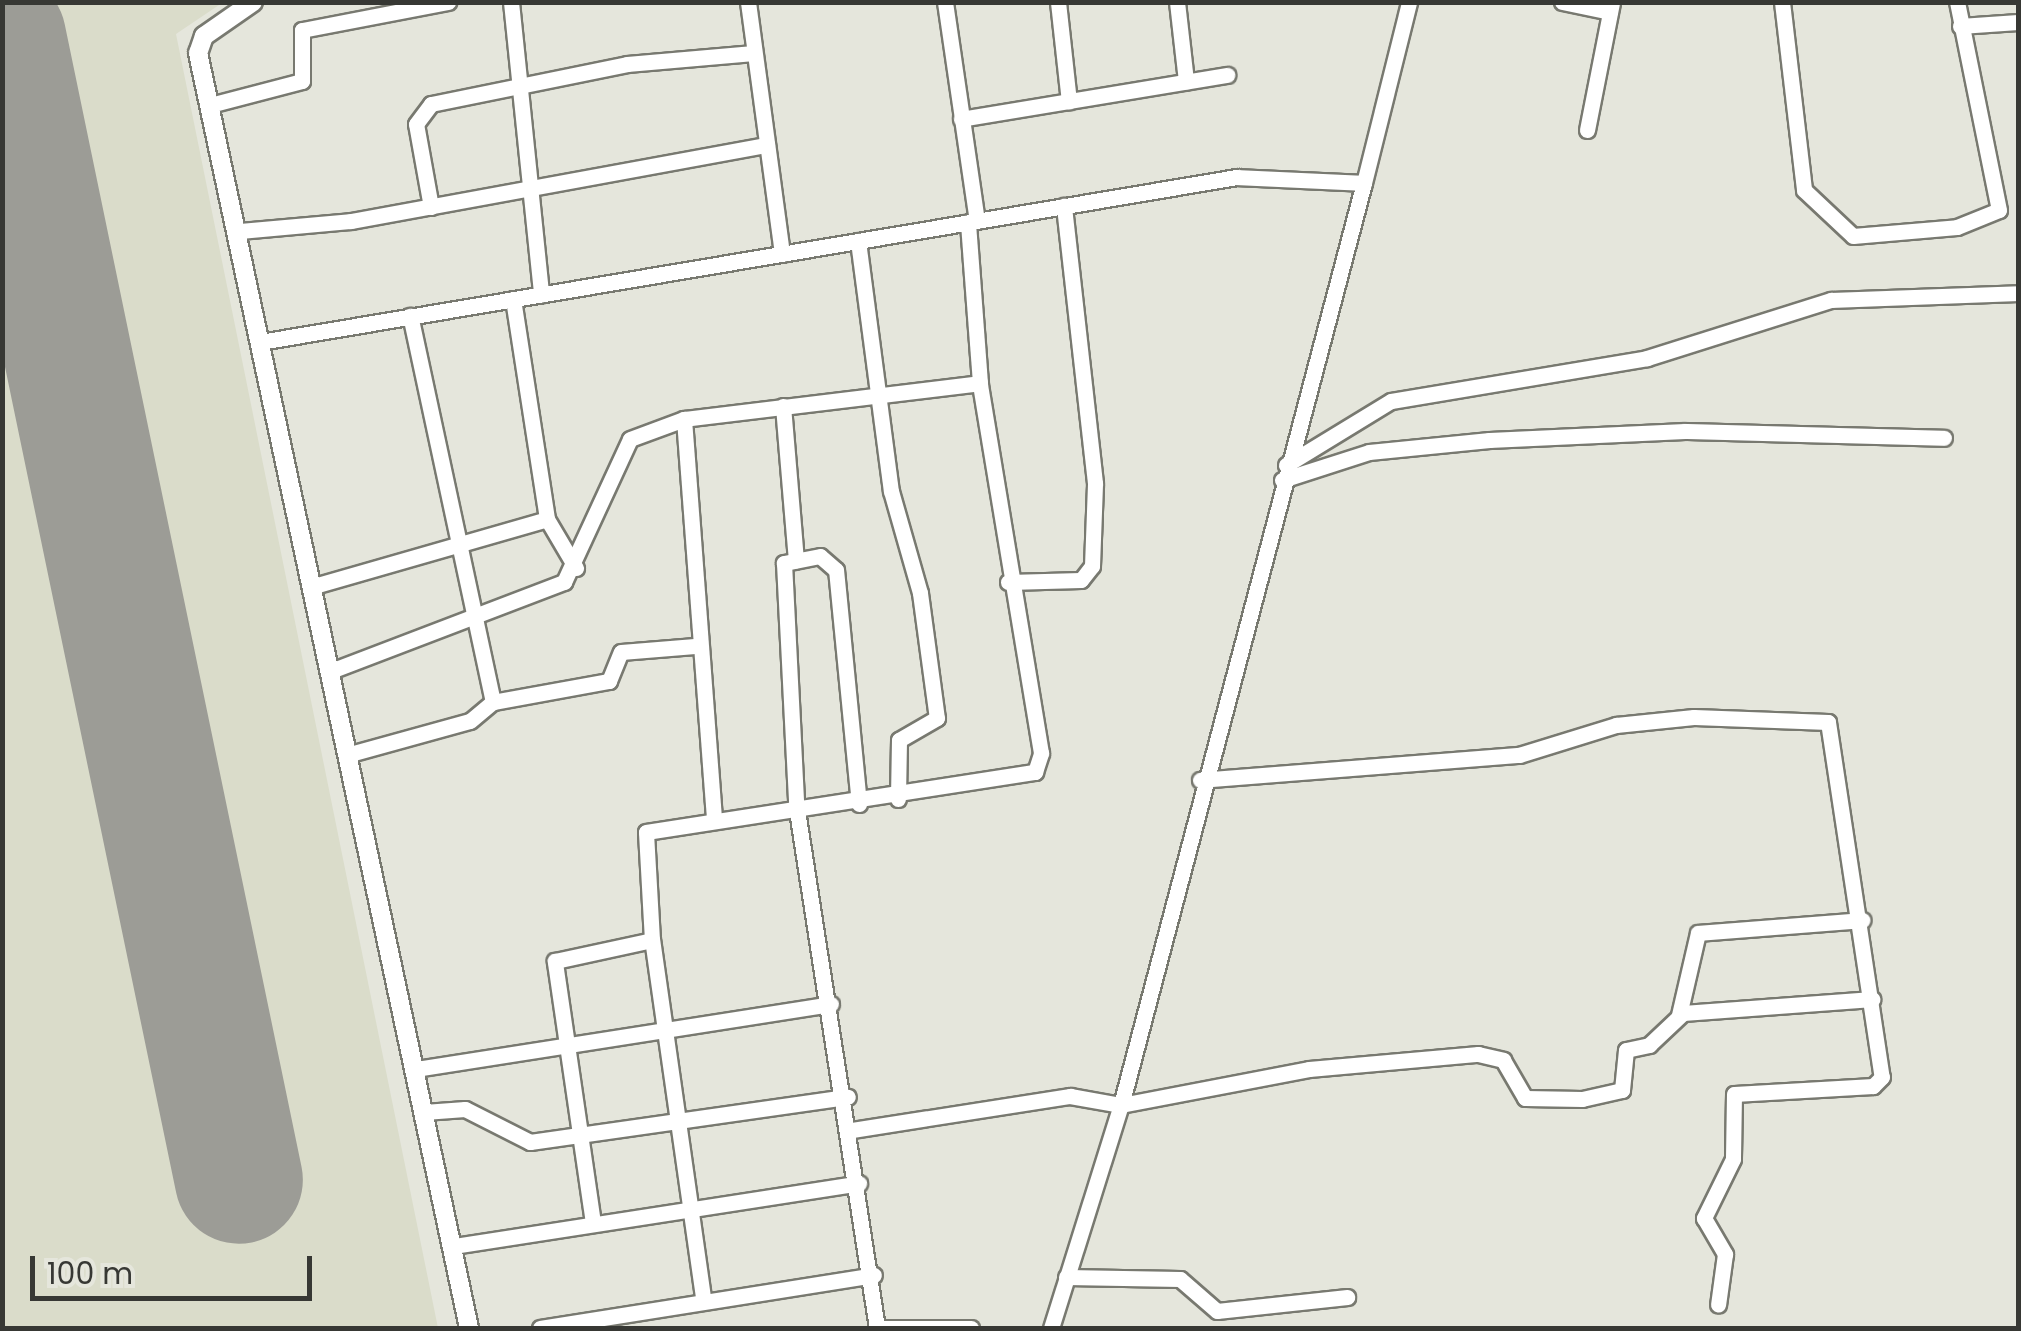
<!DOCTYPE html>
<html>
<head>
<meta charset="utf-8">
<style>
	body { margin:0 }
	#map { position:relative; width:2021px; height:1331px; overflow:hidden; background:#e5e6dc; font-family:Poppins,sans-serif }
	div>[style] { position:absolute }
	.built>* { inset:0; background:#dadcca }
	.runway>* { height:128px; margin:-64px; padding:0 64px; transform-origin:64px; border-radius:64px; background:#9c9c96 }
	.roads { filter:drop-shadow(2px 0 #787970) drop-shadow(-2px 0 #787970) drop-shadow(0 2px #787970) drop-shadow(0 -2px #787970) }
	.minor>* { height:15px; margin:-7.5px; padding:0 7.5px; transform-origin:7.5px; border-radius:7.5px; background:#fff }
	.tertiary>* { height:18px; margin:-9px; padding:0 9px; transform-origin:9px; border-radius:9px; background:#fff }
	span { translate:-50% -50%; white-space:nowrap; text-align:center; line-height:1.15; -webkit-text-stroke:8px #e5e6dc; paint-order:stroke }
	.frame { position:absolute; inset:0; border:5px solid #373834; pointer-events:none }
	.scale { position:absolute; left:30px; top:1256px; width:282px; height:45px; box-sizing:border-box; border:5px solid #373834; border-top:0; padding-left:12px; font-size:30px; line-height:35px; white-space:nowrap; color:#373834; -webkit-text-stroke:8px #e5e6dc; paint-order:stroke }
</style>
</head>
<body>
<div id="map">
	<div class="built">
		<div style="clip-path:polygon(3px 2px,222px 3px,176px 34px,438px 1328px,3px 1328px)"></div>
	</div>
	<div class="runway">
		<div style="left:2px;top:37px;width:1167px;rotate:78.29deg"></div>
	</div>
	<div class="roads">
		<div class="minor">
			<div style="left:511px;top:2px;width:294px;rotate:84.1deg"></div>
			<div style="left:748px;top:2px;width:254px;rotate:82.3deg"></div>
			<div style="left:945px;top:2px;width:221px;rotate:81.7deg"></div>
			<div style="left:1058px;top:2px;width:100px;rotate:83.7deg"></div>
			<div style="left:1177px;top:2px;width:80px;rotate:83.5deg"></div>
			<div style="left:1562px;top:2px;width:49px;rotate:11.8deg"></div>
			<div style="left:1782px;top:2px;width:189px;rotate:83.3deg"></div>
			<div style="left:1804px;top:190px;width:67px;rotate:43.2deg"></div>
			<div style="left:1853px;top:236px;width:104px;rotate:-4.9deg"></div>
			<div style="left:1957px;top:227px;width:45px;rotate:-22deg"></div>
			<div style="left:1999px;top:210px;width:212px;rotate:-101.4deg"></div>
			<div style="left:1960px;top:26px;width:58px;rotate:-3.9deg"></div>
			<div style="left:210px;top:105px;width:95px;rotate:-14.6deg"></div>
			<div style="left:302px;top:81px;width:51px;rotate:-90deg"></div>
			<div style="left:302px;top:30px;width:149px;rotate:-10.9deg"></div>
			<div style="left:961px;top:119px;width:270px;rotate:-9.4deg"></div>
			<div style="left:1587px;top:130px;width:130px;rotate:-78.9deg"></div>
			<div style="left:431px;top:207px;width:84px;rotate:-100.2deg"></div>
			<div style="left:416px;top:124px;width:25px;rotate:-53deg"></div>
			<div style="left:431px;top:104px;width:200px;rotate:-11.5deg"></div>
			<div style="left:627px;top:64px;width:127px;rotate:-5deg"></div>
			<div style="left:239px;top:231px;width:112px;rotate:-5.1deg"></div>
			<div style="left:351px;top:221px;width:423px;rotate:-10.4deg"></div>
			<div style="left:858px;top:241px;width:252px;rotate:82.5deg"></div>
			<div style="left:891px;top:491px;width:106px;rotate:74.1deg"></div>
			<div style="left:920px;top:593px;width:126px;rotate:82.3deg"></div>
			<div style="left:937px;top:718px;width:44px;rotate:149.9deg"></div>
			<div style="left:899px;top:740px;width:59px;rotate:91deg"></div>
			<div style="left:513px;top:299px;width:223px;rotate:81.2deg"></div>
			<div style="left:547px;top:519px;width:57px;rotate:59.4deg"></div>
			<div style="left:260px;top:342px;width:991px;rotate:-9.59deg"></div>
			<div style="left:1237px;top:177px;width:127px;rotate:2.7deg"></div>
			<div style="left:1364px;top:183px;width:187px;rotate:-76deg"></div>
			<div style="left:783px;top:406px;width:155px;rotate:85.2deg"></div>
			<div style="left:684px;top:419px;width:398px;rotate:85.7deg"></div>
			<div style="left:1286px;top:465px;width:123px;rotate:-31.4deg"></div>
			<div style="left:1391px;top:401px;width:260px;rotate:-9.5deg"></div>
			<div style="left:1647px;top:358px;width:193px;rotate:-17.5deg"></div>
			<div style="left:1831px;top:300px;width:187px;rotate:-2.1deg"></div>
			<div style="left:1282px;top:480px;width:91px;rotate:-17.8deg"></div>
			<div style="left:1369px;top:452px;width:121px;rotate:-5.7deg"></div>
			<div style="left:1489px;top:440px;width:196px;rotate:-2.6deg"></div>
			<div style="left:1685px;top:431px;width:259px;rotate:1.5deg"></div>
			<div style="left:1008px;top:582px;width:73px;rotate:-1.6deg"></div>
			<div style="left:1081px;top:580px;width:18px;rotate:-52deg"></div>
			<div style="left:1092px;top:566px;width:83px;rotate:-87.9deg"></div>
			<div style="left:1095px;top:483px;width:279px;rotate:-96.4deg"></div>
			<div style="left:314px;top:586px;width:242px;rotate:-16deg"></div>
			<div style="left:328px;top:672px;width:253px;rotate:-20.9deg"></div>
			<div style="left:564px;top:582px;width:157px;rotate:-65.2deg"></div>
			<div style="left:630px;top:439px;width:58px;rotate:-20.3deg"></div>
			<div style="left:684px;top:419px;width:298px;rotate:-6.9deg"></div>
			<div style="left:980px;top:383px;width:161px;rotate:-94.3deg"></div>
			<div style="left:493px;top:702px;width:118px;rotate:-10.3deg"></div>
			<div style="left:609px;top:681px;width:31px;rotate:-68deg"></div>
			<div style="left:621px;top:652px;width:74px;rotate:-4.6deg"></div>
			<div style="left:350px;top:754px;width:124px;rotate:-15.4deg"></div>
			<div style="left:470px;top:721px;width:30px;rotate:-40deg"></div>
			<div style="left:493px;top:702px;width:395px;rotate:-102.1deg"></div>
			<div style="left:1200px;top:780px;width:320px;rotate:-4.5deg"></div>
			<div style="left:1519px;top:755px;width:102px;rotate:-17.2deg"></div>
			<div style="left:1616px;top:725px;width:78px;rotate:-5.9deg"></div>
			<div style="left:1694px;top:717px;width:134px;rotate:2.1deg"></div>
			<div style="left:1828px;top:722px;width:359px;rotate:81.4deg"></div>
			<div style="left:1882px;top:1077px;width:13px;rotate:135deg"></div>
			<div style="left:1873px;top:1086px;width:139px;rotate:176.7deg"></div>
			<div style="left:1734px;top:1094px;width:65px;rotate:90.9deg"></div>
			<div style="left:1733px;top:1159px;width:66px;rotate:116.2deg"></div>
			<div style="left:1704px;top:1218px;width:42px;rotate:59.7deg"></div>
			<div style="left:1725px;top:1254px;width:51px;rotate:97.8deg"></div>
			<div style="left:859px;top:804px;width:235px;rotate:-95.6deg"></div>
			<div style="left:836px;top:570px;width:21px;rotate:-139deg"></div>
			<div style="left:820px;top:556px;width:37px;rotate:169deg"></div>
			<div style="left:784px;top:563px;width:241px;rotate:87.1deg"></div>
			<div style="left:796px;top:804px;width:530px;rotate:81.21deg"></div>
			<div style="left:1679px;top:1015px;width:84px;rotate:-77deg"></div>
			<div style="left:1698px;top:933px;width:165px;rotate:-4.5deg"></div>
			<div style="left:416px;top:1069px;width:420px;rotate:-8.9deg"></div>
			<div style="left:424px;top:1112px;width:41px;rotate:-4.2deg"></div>
			<div style="left:465px;top:1109px;width:73px;rotate:26.9deg"></div>
			<div style="left:530px;top:1142px;width:321px;rotate:-8.1deg"></div>
			<div style="left:852px;top:1130px;width:221px;rotate:-8.9deg"></div>
			<div style="left:1070px;top:1096px;width:52px;rotate:10deg"></div>
			<div style="left:1121px;top:1105px;width:191px;rotate:-10.8deg"></div>
			<div style="left:1309px;top:1069px;width:170px;rotate:-5.1deg"></div>
			<div style="left:1478px;top:1054px;width:26px;rotate:13deg"></div>
			<div style="left:1503px;top:1060px;width:44px;rotate:59.9deg"></div>
			<div style="left:1525px;top:1098px;width:57px;rotate:1deg"></div>
			<div style="left:1582px;top:1099px;width:41px;rotate:-12.7deg"></div>
			<div style="left:1622px;top:1090px;width:40px;rotate:-84.3deg"></div>
			<div style="left:1626px;top:1050px;width:24px;rotate:-12deg"></div>
			<div style="left:1649px;top:1045px;width:47px;rotate:-43.3deg"></div>
			<div style="left:1683px;top:1013px;width:190px;rotate:-4.2deg"></div>
			<div style="left:593px;top:1223px;width:265px;rotate:-98.3deg"></div>
			<div style="left:555px;top:961px;width:99px;rotate:-12.2deg"></div>
			<div style="left:454px;top:1246px;width:410px;rotate:-8.8deg"></div>
			<div style="left:1066px;top:1277px;width:114px;rotate:1deg"></div>
			<div style="left:1180px;top:1279px;width:49px;rotate:40.9deg"></div>
			<div style="left:1217px;top:1311px;width:131px;rotate:-6.1deg"></div>
			<div style="left:703px;top:1297px;width:361px;rotate:-98.1deg"></div>
			<div style="left:652px;top:940px;width:108px;rotate:-93.2deg"></div>
			<div style="left:646px;top:832px;width:394px;rotate:-8.8deg"></div>
			<div style="left:1035px;top:772px;width:20px;rotate:-72deg"></div>
			<div style="left:1041px;top:753px;width:375px;rotate:-99.4deg"></div>
			<div style="left:540px;top:1328px;width:338px;rotate:-9deg"></div>
			<div style="left:884px;top:1328px;width:87px"></div>
			<div style="left:1051px;top:1328px;width:234px;rotate:-72.6deg"></div>
			<div style="left:1121px;top:1105px;width:953px;rotate:-75.24deg"></div>
		</div>
		<div class="tertiary">
			<div style="left:253px;top:2px;width:60px;rotate:145.2deg"></div>
			<div style="left:204px;top:36px;width:18px;rotate:109deg"></div>
			<div style="left:198px;top:53px;width:1303px;rotate:78deg"></div>
		</div>
	</div>
	<div class="frame"></div>
	<div class="scale">100 m</div>
</div>
</body>
</html>
